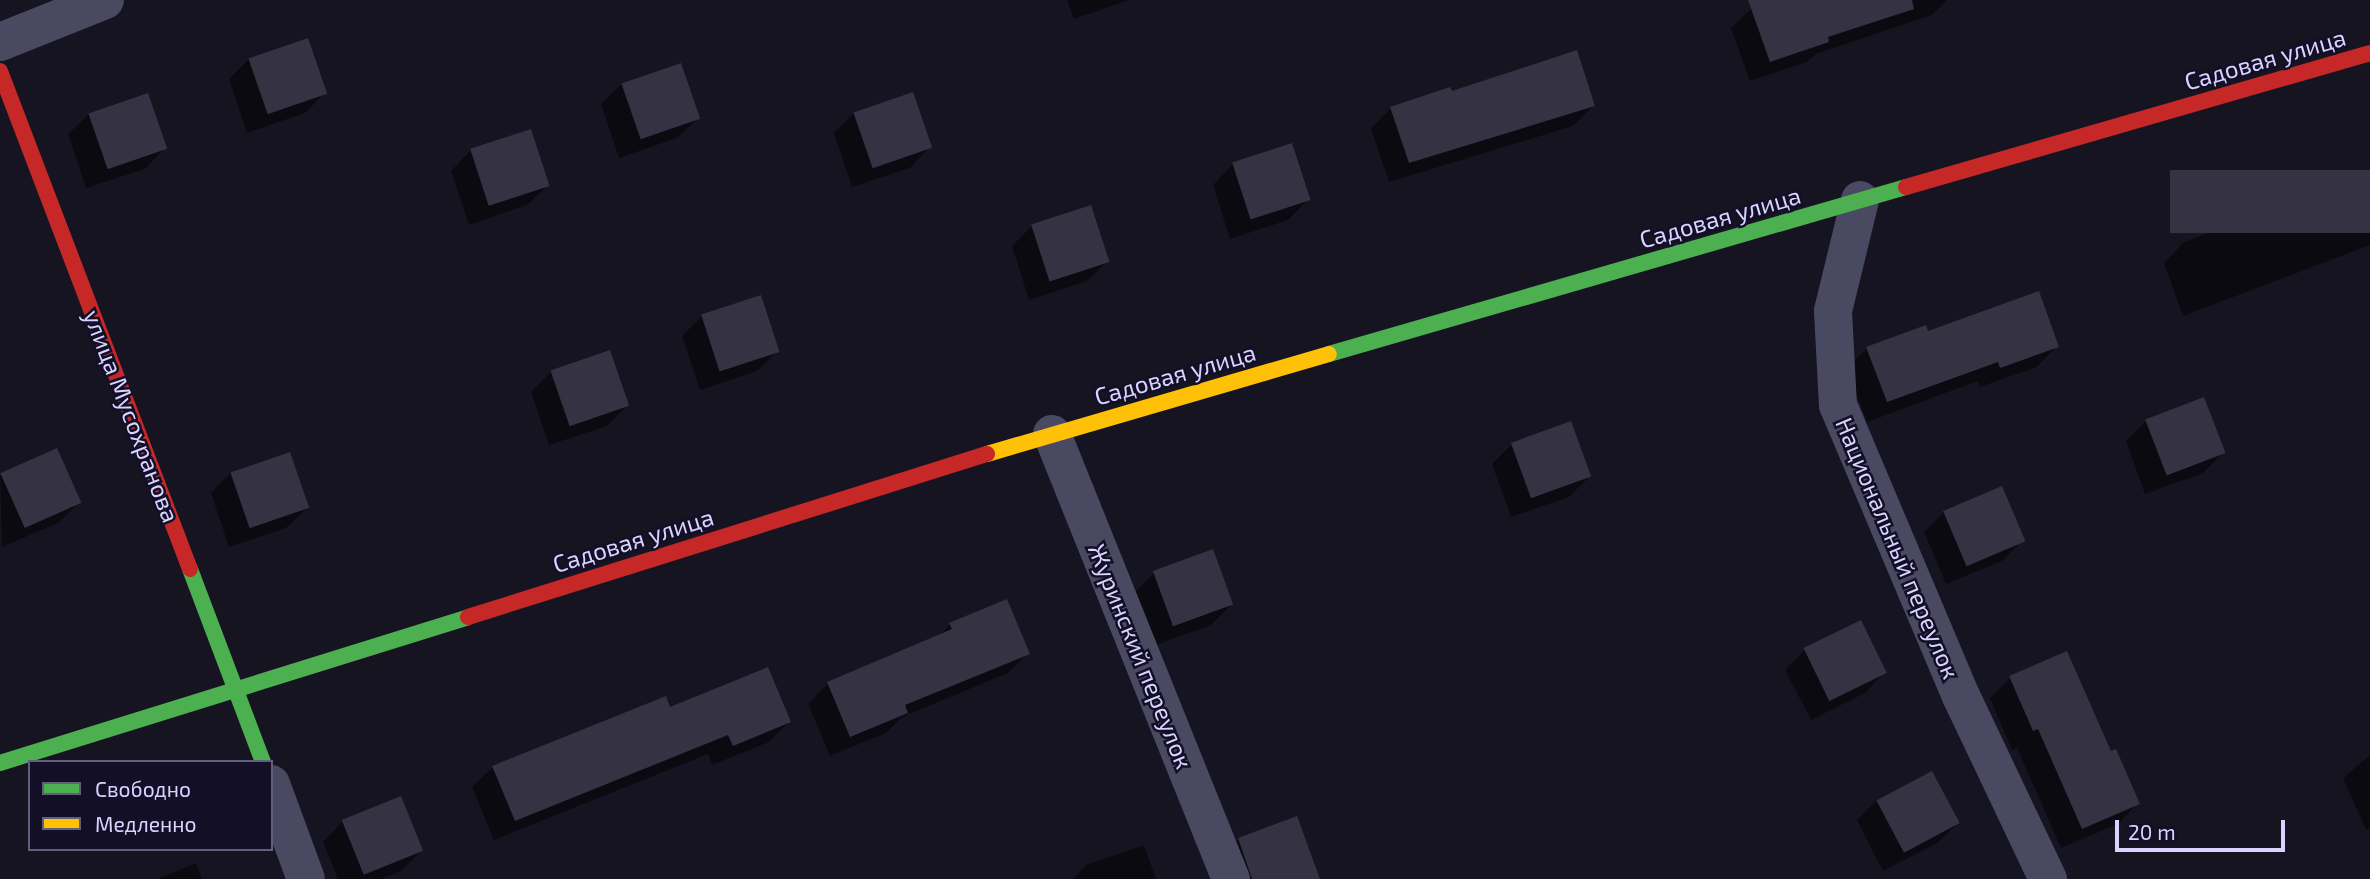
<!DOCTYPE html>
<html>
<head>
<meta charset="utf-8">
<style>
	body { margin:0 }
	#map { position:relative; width:2370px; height:879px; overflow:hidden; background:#161421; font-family:"Exo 2",sans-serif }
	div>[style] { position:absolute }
	.shadow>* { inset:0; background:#0007 }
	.building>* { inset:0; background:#343243; transform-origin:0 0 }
	.street>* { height:38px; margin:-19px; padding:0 19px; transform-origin:19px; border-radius:19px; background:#4a4962 }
	.fast>* { height:16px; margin:-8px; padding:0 8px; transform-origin:8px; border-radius:8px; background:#4caf50 }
	.slow>* { height:16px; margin:-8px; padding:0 8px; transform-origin:8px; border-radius:8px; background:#ffc107 }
	.jam>* { height:16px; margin:-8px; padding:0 8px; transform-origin:8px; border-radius:8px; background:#c62828 }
	span { translate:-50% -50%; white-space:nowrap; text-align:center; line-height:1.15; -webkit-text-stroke:5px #130f26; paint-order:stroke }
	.street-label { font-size:24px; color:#d9d4ff }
	.legend { position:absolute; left:28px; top:760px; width:245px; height:91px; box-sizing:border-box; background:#130f26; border:2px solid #625e7d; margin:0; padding:9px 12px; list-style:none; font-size:21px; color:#d9d4ff }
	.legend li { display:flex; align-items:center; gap:14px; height:35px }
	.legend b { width:35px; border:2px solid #625e7d }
	.scale { position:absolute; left:2115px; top:820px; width:170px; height:32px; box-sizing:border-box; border:4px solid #d9d4ff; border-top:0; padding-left:9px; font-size:21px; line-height:24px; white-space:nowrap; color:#d9d4ff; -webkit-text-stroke:5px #130f26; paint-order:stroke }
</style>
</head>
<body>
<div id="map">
	<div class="shadow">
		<div style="clip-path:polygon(1067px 0,1129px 0,1074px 19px)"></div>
		<div style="clip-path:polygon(1774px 0,1947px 0,1932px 15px,1816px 54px,1807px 62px,1750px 81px,1731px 28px,1752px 8px)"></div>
		<div style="clip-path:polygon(249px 59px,325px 93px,305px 113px,247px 133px,229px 79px)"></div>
		<div style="clip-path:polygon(622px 84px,698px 118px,677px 138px,619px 158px,601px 104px)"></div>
		<div style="clip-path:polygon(1451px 94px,1593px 106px,1573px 126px,1389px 182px,1371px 129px,1391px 108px)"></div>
		<div style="clip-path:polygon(854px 113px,930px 147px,910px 168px,852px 187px,834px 133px)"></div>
		<div style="clip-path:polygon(89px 114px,165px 148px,145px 169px,86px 188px,68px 134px)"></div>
		<div style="clip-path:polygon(471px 150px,548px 185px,527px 205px,469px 225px,451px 171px)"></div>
		<div style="clip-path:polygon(1233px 164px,1308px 200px,1288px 220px,1230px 239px,1213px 185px)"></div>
		<div style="clip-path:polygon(2370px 172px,2370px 245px,2183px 316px,2164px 263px,2184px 242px)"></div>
		<div style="clip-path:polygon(1032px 226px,1108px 261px,1087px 281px,1029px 300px,1012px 246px)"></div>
		<div style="clip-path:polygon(702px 316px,778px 351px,757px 371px,700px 390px,682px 336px)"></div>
		<div style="clip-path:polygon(1927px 333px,2057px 346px,2037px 367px,1980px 387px,1978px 381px,1867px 422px,1847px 368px,1867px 348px)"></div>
		<div style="clip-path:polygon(551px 372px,627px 406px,607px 426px,549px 445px,531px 392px)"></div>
		<div style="clip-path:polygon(2146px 421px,2223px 453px,2203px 473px,2145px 494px,2126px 441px)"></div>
		<div style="clip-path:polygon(1512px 444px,1589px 477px,1569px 497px,1511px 517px,1492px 464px)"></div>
		<div style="clip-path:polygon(56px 451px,79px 503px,58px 523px,2px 547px,0 475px)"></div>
		<div style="clip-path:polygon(231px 472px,307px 508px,286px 528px,229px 547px,211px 493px)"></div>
		<div style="clip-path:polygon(1944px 512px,2023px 540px,2002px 561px,1946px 584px,1924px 532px)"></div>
		<div style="clip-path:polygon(1154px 573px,1231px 605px,1211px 625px,1153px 646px,1134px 593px)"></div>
		<div style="clip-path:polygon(950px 624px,1028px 653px,1008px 673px,902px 717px,886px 733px,830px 756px,808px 704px,828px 683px,938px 637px)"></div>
		<div style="clip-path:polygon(1805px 650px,1885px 672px,1865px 693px,1811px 720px,1785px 670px)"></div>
		<div style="clip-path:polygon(2010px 678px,2110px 754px,2138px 803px,2118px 824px,2061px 848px,2017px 748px,2012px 750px,1990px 698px)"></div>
		<div style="clip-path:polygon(669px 710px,789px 722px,769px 742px,712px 765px,708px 754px,494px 840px,472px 787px,493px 767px)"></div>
		<div style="clip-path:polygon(2370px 755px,2370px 828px,2366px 830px,2343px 778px)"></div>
		<div style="clip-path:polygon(1877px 800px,1958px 823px,1937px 843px,1883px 871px,1857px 820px)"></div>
		<div style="clip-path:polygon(343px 821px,421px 851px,401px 871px,382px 879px,338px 879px,323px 842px)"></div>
		<div style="clip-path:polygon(1239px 839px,1318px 879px,1226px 879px,1219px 859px)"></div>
		<div style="clip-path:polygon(1144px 845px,1156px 879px,1073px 879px,1086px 865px)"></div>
		<div style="clip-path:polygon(196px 863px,202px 879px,158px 879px)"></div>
	</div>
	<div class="building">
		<div style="clip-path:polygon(1748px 0,1912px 0,1914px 9px,1828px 37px,1829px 42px,1770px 62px)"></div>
		<div style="left:308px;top:38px;width:59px;height:63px;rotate:71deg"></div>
		<div style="clip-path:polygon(1577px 50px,1595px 106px,1409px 163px,1390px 107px,1450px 87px,1452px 91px)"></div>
		<div style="left:681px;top:63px;width:59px;height:63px;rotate:71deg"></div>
		<div style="left:913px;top:92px;width:59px;height:63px;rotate:71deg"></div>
		<div style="left:148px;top:93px;width:59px;height:63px;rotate:71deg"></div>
		<div style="left:531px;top:129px;width:60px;height:64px;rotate:72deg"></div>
		<div style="left:1292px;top:143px;width:60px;height:63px;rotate:72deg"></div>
		<div style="left:2370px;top:170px;width:63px;height:200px;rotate:90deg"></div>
		<div style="left:1091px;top:205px;width:60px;height:63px;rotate:72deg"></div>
		<div style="clip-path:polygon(2039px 291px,2059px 347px,2000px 368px,1998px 362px,1887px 402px,1866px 347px,1926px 325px,1928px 331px)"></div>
		<div style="left:761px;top:295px;width:60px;height:63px;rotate:72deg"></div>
		<div style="left:610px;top:350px;width:59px;height:63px;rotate:71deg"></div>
		<div style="left:2204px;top:397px;width:60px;height:63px;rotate:69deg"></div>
		<div style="left:1571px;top:421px;width:59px;height:64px;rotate:70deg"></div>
		<div style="left:57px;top:448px;width:60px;height:62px;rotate:66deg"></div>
		<div style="left:290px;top:452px;width:59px;height:63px;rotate:71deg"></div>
		<div style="left:2002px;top:486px;width:60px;height:64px;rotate:67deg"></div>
		<div style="left:1213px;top:549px;width:59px;height:64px;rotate:70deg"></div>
		<div style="clip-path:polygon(1007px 599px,1030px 654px,905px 705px,908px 713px,850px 737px,827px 682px,952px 629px,949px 623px)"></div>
		<div style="left:1861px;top:620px;width:59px;height:64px;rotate:64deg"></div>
		<div style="clip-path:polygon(2067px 651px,2111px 751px,2116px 749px,2140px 804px,2082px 829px,2038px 729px,2033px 731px,2009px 676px)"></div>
		<div style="clip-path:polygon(768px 667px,791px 722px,733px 746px,728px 735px,515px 821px,492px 766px,666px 696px,670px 707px)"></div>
		<div style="left:1932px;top:771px;width:59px;height:63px;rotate:62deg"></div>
		<div style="left:401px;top:796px;width:59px;height:64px;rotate:68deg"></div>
		<div style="clip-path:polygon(1297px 816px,1320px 879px,1252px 879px,1238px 838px)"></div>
	</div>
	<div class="street">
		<div style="left:0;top:42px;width:113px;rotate:-21.8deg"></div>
		<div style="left:1860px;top:200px;width:114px;rotate:103.7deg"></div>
		<div style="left:1833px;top:311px;width:94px;rotate:87deg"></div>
		<div style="left:1838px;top:405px;width:316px;rotate:67.1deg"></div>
		<div style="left:1961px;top:696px;width:203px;rotate:64.6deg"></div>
		<div style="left:1052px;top:434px;width:480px;rotate:68.1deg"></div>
		<div style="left:271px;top:784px;width:101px;rotate:69.8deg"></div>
	</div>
	<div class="fast">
		<div style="left:1329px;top:354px;width:601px;rotate:-16.14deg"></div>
		<div style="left:190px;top:569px;width:206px;rotate:69.3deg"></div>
		<div style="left:0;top:763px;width:490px;rotate:-17.3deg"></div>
	</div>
	<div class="slow">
		<div style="left:987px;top:454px;width:356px;rotate:-16.3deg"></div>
	</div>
	<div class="jam">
		<div style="left:0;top:71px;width:533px;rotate:69.12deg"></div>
		<div style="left:1906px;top:187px;width:483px;rotate:-16.1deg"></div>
		<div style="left:468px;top:617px;width:544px;rotate:-17.44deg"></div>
	</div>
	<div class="street-label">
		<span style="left:2265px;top:59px;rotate:-16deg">Садовая улица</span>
		<span style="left:1720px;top:217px;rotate:-16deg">Садовая улица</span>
		<span style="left:1175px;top:374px;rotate:-16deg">Садовая улица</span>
		<span style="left:132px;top:416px;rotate:69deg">улица Мусохранова</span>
		<span style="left:633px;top:540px;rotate:-17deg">Садовая улица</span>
		<span style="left:1898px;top:548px;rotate:67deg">Национальный переулок</span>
		<span style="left:1141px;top:656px;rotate:68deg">Журинский переулок</span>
	</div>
	<ul class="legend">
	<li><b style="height:9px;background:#4caf50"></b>Свободно</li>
	<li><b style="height:9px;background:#ffc107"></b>Медленно</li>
	</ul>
	<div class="scale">20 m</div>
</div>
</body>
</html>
